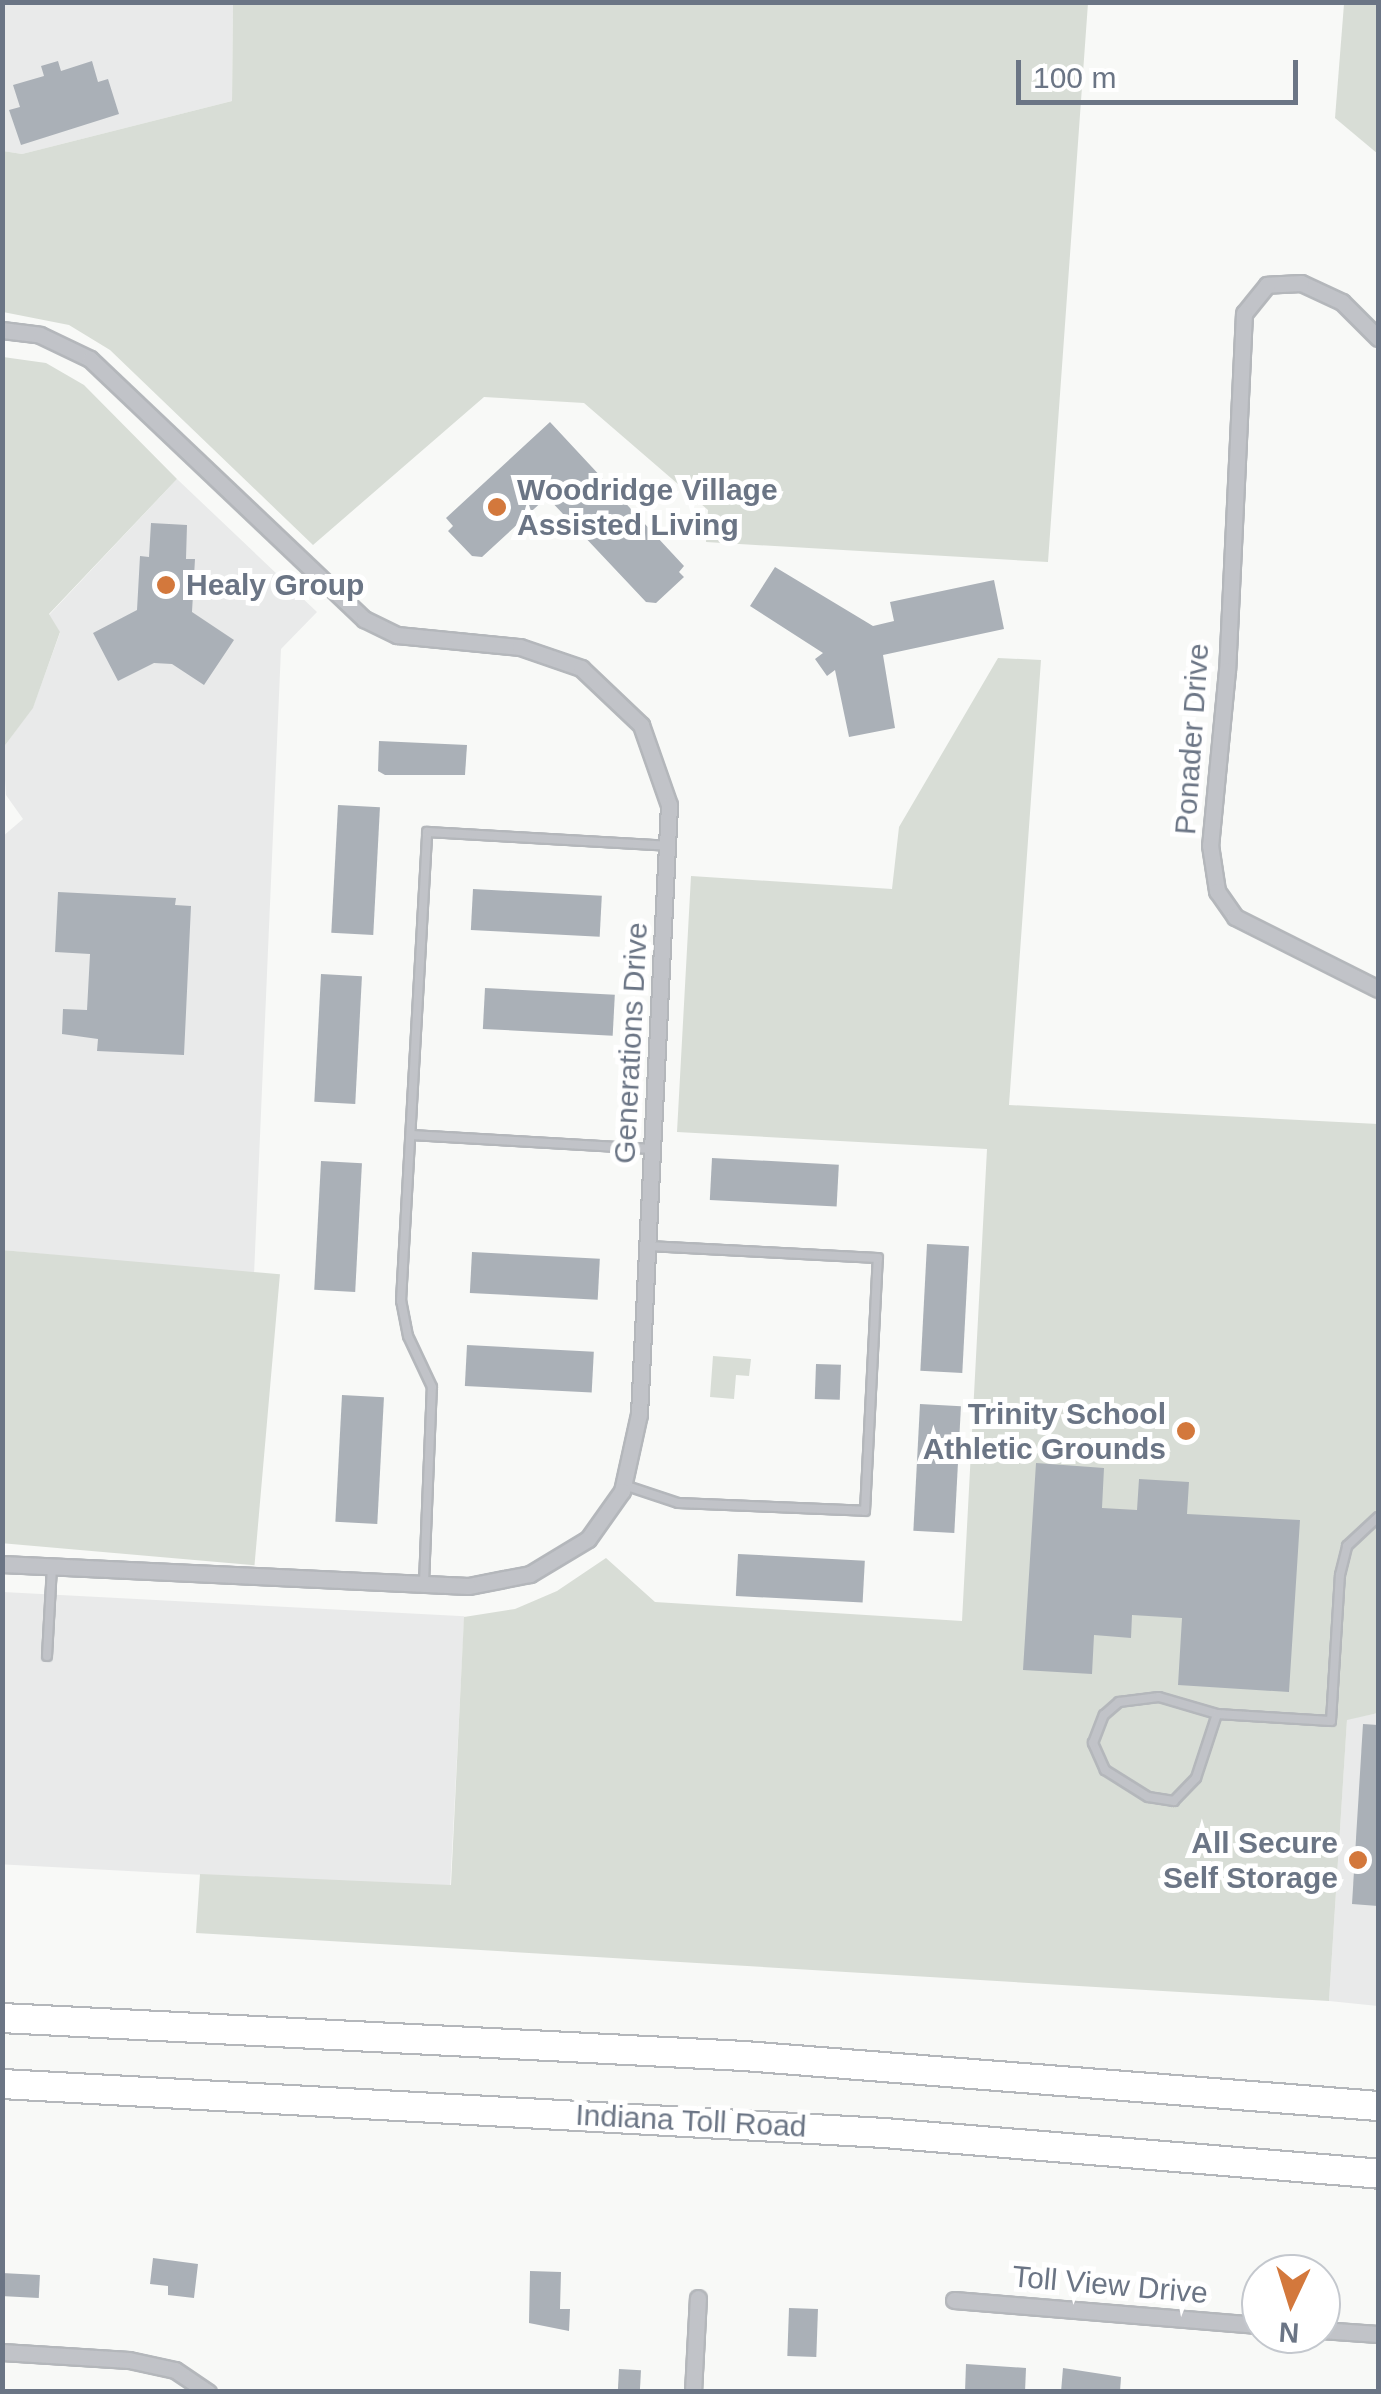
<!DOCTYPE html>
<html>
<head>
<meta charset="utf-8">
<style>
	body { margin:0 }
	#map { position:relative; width:1381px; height:2394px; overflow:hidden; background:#f8f9f7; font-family:Arial,sans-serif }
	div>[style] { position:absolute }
	.built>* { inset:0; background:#e9eaea; transform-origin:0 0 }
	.green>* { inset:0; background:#d8ddd6; transform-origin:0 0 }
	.building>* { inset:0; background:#aab0b7; transform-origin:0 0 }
	.roads { filter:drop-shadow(2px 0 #b4b7bb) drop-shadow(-2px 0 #b4b7bb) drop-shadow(0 2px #b4b7bb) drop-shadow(0 -2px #b4b7bb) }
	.lane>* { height:8px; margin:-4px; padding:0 4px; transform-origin:4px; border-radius:4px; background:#c1c3c8 }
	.street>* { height:15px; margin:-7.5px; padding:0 7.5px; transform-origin:7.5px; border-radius:7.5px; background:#c1c3c8 }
	.highway>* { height:28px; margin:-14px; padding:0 14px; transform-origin:14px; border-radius:14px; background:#fff }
	.dots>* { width:28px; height:28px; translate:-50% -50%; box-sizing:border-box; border:5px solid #fff; border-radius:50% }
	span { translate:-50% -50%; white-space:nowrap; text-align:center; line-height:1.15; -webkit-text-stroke:10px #fff; paint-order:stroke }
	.poi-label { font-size:30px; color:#6b7585; font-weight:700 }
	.left { translate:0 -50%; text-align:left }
	.right { translate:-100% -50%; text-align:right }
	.street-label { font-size:30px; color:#6b7585 }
	.frame { position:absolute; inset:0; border:5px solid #6b7585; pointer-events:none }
	.north { position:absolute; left:1241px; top:2254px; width:100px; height:100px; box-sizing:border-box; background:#fff; border:2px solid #c4c8ce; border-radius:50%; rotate:184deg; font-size:28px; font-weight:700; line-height:40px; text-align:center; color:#6b7585 }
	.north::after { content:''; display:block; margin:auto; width:35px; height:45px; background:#d3783c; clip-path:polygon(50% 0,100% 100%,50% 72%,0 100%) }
	.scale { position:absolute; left:1016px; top:60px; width:282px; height:45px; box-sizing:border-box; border:5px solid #6b7585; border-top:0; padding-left:12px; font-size:30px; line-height:35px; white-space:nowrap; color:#6b7585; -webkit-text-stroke:8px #fff; paint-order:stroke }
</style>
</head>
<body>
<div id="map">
	<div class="built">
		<div style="clip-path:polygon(3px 3px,233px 3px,232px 101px,22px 154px,3px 151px)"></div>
		<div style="clip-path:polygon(177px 479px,317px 612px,281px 649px,254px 1275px,3px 1250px,2px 837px,23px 819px,6px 795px,3px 748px,33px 707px,60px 633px,49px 615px)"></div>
		<div style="left:3px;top:1592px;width:462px;height:272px;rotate:3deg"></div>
		<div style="clip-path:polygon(1378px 1713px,1378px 2006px,1329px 2001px,1347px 1719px)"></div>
	</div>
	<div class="green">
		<div style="clip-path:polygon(233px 3px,1088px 3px,1048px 562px,706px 542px,708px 510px,584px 403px,484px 397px,313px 545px,110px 350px,69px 325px,3px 312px,3px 151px,22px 154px,232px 101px)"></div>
		<div style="clip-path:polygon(1344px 4px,1378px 5px,1378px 154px,1335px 118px)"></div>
		<div style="clip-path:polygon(3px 357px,46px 363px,84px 385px,177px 479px,49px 614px,60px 632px,33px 708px,3px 748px)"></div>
		<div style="clip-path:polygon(998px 658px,1041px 660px,1009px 1105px,1378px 1124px,1378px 1713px,1347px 1720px,1329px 2001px,196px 1933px,200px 1874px,451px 1885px,464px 1617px,515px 1609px,557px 1591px,606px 1558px,655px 1602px,962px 1621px,987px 1149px,677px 1132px,691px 876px,892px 889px,899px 827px)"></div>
		<div style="left:2px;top:1250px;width:279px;height:292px;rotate:5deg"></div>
		<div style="clip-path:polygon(713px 1356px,751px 1359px,749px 1376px,736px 1375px,734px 1399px,710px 1397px)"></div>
	</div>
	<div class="building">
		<div style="clip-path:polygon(58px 61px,61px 71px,92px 61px,98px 82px,108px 79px,119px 114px,21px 145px,9px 110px,20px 107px,13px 85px,44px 76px,41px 66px)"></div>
		<div style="clip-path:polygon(550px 422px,684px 566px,679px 572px,684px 577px,656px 603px,646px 602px,547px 497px,482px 557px,472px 556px,448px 531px,453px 526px,446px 518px)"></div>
		<div style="clip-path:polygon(151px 523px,187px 525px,186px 559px,195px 559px,192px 612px,234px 640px,204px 685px,172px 664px,154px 663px,118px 681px,93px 633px,137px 610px,140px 556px,149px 557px)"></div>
		<div style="clip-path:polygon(775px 567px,873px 626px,894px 621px,890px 602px,994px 580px,1004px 629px,883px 655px,895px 728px,849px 737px,835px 670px,827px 676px,815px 659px,823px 653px,750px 606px)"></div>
		<div style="clip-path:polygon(379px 741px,467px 745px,465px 775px,385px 775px,378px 771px)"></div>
		<div style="left:338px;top:805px;width:42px;height:128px;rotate:3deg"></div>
		<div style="left:473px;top:889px;width:129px;height:41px;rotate:3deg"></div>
		<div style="clip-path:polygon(58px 892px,176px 898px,175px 905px,191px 906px,184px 1055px,97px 1051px,98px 1039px,62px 1034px,63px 1009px,87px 1010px,90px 954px,55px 952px)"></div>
		<div style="left:321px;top:974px;width:41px;height:128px;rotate:3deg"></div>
		<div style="left:485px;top:988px;width:130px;height:41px;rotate:3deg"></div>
		<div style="left:712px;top:1158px;width:127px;height:42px;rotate:3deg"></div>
		<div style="left:321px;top:1161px;width:41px;height:129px;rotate:3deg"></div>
		<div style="left:927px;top:1244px;width:42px;height:127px;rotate:3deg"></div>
		<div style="left:472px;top:1252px;width:128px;height:41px;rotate:3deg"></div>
		<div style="left:467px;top:1345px;width:127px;height:41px;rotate:3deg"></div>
		<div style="left:816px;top:1364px;width:25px;height:35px;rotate:2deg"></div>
		<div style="left:342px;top:1395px;width:42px;height:127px;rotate:3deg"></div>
		<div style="left:920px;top:1404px;width:41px;height:127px;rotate:3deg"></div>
		<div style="clip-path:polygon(1036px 1463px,1104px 1468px,1102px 1508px,1137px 1510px,1139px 1479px,1189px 1482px,1187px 1514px,1300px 1520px,1289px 1692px,1178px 1685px,1182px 1618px,1132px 1615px,1131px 1638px,1094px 1635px,1092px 1674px,1023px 1670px)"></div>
		<div style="left:738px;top:1554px;width:127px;height:42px;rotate:3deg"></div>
		<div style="clip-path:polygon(1363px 1724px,1378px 1725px,1378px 1906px,1352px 1904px)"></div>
		<div style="clip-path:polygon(153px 2258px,198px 2264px,194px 2298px,168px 2295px,168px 2286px,150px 2284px)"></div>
		<div style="clip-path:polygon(530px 2271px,561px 2272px,560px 2309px,570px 2309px,569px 2331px,529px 2323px)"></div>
		<div style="left:2px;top:2273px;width:38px;height:23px;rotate:3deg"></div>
		<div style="left:789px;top:2308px;width:29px;height:48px;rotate:2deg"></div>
		<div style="clip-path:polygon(966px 2364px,1026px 2368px,1025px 2392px,965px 2392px)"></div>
		<div style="clip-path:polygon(1063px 2368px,1121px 2377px,1120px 2392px,1061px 2392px)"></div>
		<div style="left:619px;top:2369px;width:22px;height:23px;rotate:3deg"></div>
	</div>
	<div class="roads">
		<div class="lane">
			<div style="left:411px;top:1135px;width:242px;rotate:3.3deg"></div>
			<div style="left:624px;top:1485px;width:57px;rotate:18.4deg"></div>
			<div style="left:678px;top:1503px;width:187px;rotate:2.4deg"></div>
			<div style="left:865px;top:1511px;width:253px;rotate:-87.1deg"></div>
			<div style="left:878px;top:1258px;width:231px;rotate:-177deg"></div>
			<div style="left:424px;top:1583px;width:196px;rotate:-87.7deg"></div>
			<div style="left:432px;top:1387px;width:56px;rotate:-115.2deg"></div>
			<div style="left:408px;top:1336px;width:36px;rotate:-101deg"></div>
			<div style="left:401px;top:1301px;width:470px;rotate:-86.8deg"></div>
			<div style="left:427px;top:832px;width:241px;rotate:3.3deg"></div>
			<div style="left:47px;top:1656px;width:89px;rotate:-86.8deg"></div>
			<div style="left:1217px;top:1714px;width:67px;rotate:108.2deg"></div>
			<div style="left:1196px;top:1778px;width:32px;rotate:134deg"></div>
			<div style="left:1174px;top:1801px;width:26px;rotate:-171deg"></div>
			<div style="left:1148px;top:1797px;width:51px;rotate:-147.9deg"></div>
			<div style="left:1105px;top:1770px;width:30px;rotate:-114deg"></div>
			<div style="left:1093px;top:1743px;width:30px;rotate:-69deg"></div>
			<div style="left:1104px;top:1715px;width:20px;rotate:-41deg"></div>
			<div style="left:1119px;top:1702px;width:40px;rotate:-7.1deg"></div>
			<div style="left:1159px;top:1697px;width:60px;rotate:16.3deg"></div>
			<div style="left:1217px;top:1714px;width:114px;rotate:3.5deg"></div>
			<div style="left:1331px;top:1721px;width:146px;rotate:-86.5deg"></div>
			<div style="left:1340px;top:1575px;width:30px;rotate:-76deg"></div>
			<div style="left:1347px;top:1546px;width:42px;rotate:-43.1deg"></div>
		</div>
		<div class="street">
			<div style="left:2px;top:330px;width:38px;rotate:7deg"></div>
			<div style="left:40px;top:335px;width:55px;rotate:25.6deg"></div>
			<div style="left:90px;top:359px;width:378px;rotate:43.5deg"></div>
			<div style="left:364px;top:619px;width:37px;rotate:26deg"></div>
			<div style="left:397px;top:635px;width:124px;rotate:5.6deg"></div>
			<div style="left:520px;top:647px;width:65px;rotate:19deg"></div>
			<div style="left:581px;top:668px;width:83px;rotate:43.5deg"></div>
			<div style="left:641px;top:725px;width:85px;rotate:70.7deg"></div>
			<div style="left:669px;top:805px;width:610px;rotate:92.82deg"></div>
			<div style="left:639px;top:1414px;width:79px;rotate:102.4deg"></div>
			<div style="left:622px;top:1491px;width:59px;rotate:125.3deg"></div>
			<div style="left:588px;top:1539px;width:68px;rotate:148.9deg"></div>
			<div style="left:530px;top:1574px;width:63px;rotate:169deg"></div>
			<div style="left:468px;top:1586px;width:467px;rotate:-177.3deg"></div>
			<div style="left:1378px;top:338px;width:51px;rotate:-135deg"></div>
			<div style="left:1342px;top:302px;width:45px;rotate:-155.1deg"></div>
			<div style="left:1301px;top:283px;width:34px;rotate:177deg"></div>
			<div style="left:1267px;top:285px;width:36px;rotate:129deg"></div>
			<div style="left:1244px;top:313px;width:357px;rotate:92.7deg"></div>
			<div style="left:1227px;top:670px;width:176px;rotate:95.5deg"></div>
			<div style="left:1210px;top:845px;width:47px;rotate:81.3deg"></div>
			<div style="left:1217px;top:891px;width:32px;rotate:55deg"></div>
			<div style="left:1235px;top:917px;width:160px;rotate:26.7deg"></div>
			<div style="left:954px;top:2300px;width:308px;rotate:4.7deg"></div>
			<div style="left:1321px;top:2330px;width:57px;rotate:4deg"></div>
			<div style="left:2px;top:2352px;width:127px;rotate:3.6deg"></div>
			<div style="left:129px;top:2360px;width:47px;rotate:12.3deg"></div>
			<div style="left:175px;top:2370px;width:40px;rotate:34deg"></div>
			<div style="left:693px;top:2392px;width:94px;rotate:-87deg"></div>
		</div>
		<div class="highway">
			<div style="left:2px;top:2018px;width:743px;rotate:2.93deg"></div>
			<div style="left:744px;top:2056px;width:636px;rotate:4.51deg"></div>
			<div style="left:2px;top:2084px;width:883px;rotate:3.18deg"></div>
			<div style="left:884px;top:2133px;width:496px;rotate:4.7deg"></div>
		</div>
	</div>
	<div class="dots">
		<div style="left:497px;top:507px;background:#d3783c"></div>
		<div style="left:166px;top:585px;background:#d3783c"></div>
		<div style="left:1186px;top:1431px;background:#d3783c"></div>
		<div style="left:1358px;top:1860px;background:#d3783c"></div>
	</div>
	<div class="poi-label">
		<span class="left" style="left:517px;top:507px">Woodridge Village<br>Assisted Living</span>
		<span class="left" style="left:186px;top:585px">Healy Group</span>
		<span class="right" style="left:1166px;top:1431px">Trinity School<br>Athletic Grounds</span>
		<span class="right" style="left:1338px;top:1860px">All Secure<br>Self Storage</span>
	</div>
	<div class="street-label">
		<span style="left:1192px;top:739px;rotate:-86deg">Ponader Drive</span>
		<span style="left:631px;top:1043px;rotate:-87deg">Generations Drive</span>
		<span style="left:691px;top:2121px;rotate:3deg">Indiana Toll Road</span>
		<span style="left:1110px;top:2285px;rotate:5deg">Toll View Drive</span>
	</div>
	<div class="frame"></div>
	<div class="north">N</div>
	<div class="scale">100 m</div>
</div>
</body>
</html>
